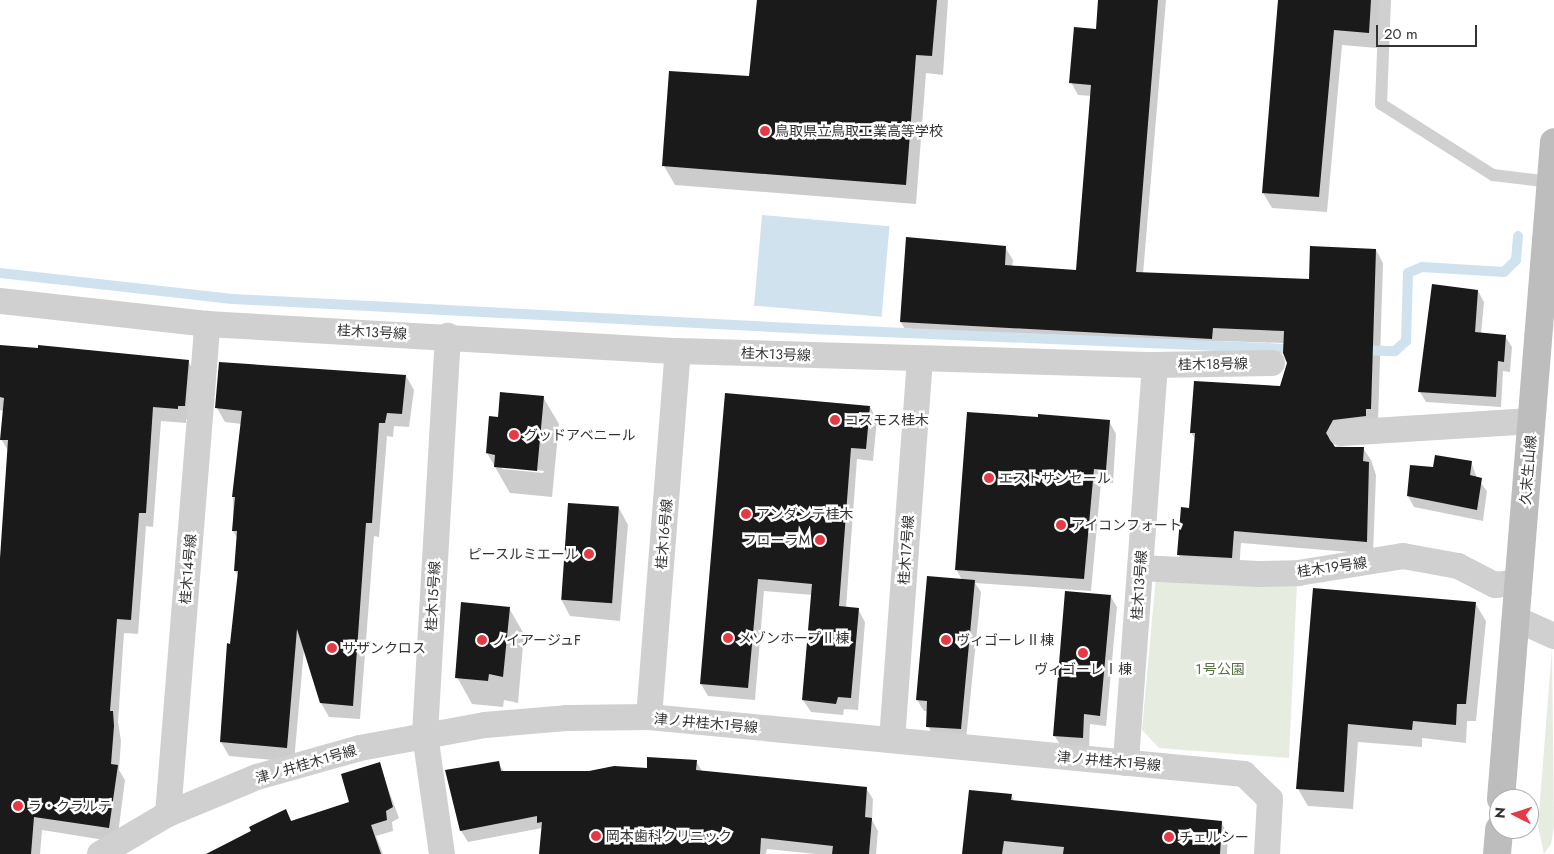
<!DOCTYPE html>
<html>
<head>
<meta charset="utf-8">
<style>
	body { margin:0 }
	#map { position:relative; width:1554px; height:854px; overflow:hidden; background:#fff; font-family:Jost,"Noto Sans JP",sans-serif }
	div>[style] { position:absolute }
	.green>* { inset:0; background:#e6ecdf }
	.water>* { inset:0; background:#cfe2ee; transform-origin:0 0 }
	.shadow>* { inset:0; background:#0003 }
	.stream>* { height:10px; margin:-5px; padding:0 5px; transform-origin:5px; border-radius:5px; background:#cfe2ee }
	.building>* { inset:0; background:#1a1a1a; transform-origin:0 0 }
	.lane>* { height:12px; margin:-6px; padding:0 6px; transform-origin:6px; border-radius:6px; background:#d0d0d0 }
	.street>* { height:26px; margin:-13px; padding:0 13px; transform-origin:13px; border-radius:13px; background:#d0d0d0 }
	.secondary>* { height:28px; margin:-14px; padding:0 14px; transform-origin:14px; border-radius:14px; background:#bdbdbd }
	.dots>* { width:14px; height:14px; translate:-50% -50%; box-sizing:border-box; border:2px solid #fff; border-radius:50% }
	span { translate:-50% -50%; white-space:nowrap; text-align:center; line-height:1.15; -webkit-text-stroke:5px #fff; paint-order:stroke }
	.poi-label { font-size:14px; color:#333 }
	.left { translate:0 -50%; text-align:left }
	.right { translate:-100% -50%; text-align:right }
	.street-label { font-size:14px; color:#333 }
	.park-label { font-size:14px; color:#56703f }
	.north { position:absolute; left:1489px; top:789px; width:50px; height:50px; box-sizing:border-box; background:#fff; border:1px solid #adadad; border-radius:50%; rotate:275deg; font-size:14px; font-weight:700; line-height:20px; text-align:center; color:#333 }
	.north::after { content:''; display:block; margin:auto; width:18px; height:22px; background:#e63946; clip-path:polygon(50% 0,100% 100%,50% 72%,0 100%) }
	.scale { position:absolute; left:1376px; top:25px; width:101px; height:22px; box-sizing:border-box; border:2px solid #333; border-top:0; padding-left:6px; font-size:15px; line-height:18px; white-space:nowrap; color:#333; -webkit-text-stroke:4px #fff; paint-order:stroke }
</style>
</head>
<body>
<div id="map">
	<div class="green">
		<div style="clip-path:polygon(1156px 576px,1297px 583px,1289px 758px,1159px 748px,1142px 730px)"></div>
		<div style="clip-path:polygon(1552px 648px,1554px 826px,1551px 844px,1544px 854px,1538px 826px)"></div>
	</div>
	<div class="water">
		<div style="left:762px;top:215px;width:128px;height:91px;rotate:5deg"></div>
	</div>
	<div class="shadow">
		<div style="clip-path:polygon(757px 0,948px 0,943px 75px,926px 73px,916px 204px,675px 185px,664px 166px,750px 78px)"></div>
		<div style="clip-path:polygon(1099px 0,1166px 0,1143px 274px,1310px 280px,1376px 250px,1383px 263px,1378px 422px,1340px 433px,1333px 446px,1363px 448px,1371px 460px,1376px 475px,1373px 554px,1241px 543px,1239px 570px,1186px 567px,1179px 555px,1190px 509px,1196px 440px,1191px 433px,1281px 387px,1288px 363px,1284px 343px,1219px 341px,1219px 351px,944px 334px,944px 337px,908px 335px,901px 322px,1005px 247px,1013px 260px,1012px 267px,1077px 271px,1092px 96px,1078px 95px,1071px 82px,1097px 30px)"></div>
		<div style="clip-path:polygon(1279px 0,1381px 0,1377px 48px,1342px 45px,1327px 212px,1272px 208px,1263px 193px)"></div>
		<div style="clip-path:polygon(1478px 291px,1484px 302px,1481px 334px,1505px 336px,1512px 347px,1510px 372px,1503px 371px,1501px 407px,1426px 402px,1420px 392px)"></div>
		<div style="clip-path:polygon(188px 361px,196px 375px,193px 420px,186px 419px,186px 423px,161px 421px,153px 527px,146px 526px,138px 634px,124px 633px,118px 722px,121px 741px,119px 770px,125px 780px,117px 842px,42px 830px,40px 854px,0 854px,0 577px,9px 452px,1px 439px,4px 411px,0 410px,0 365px)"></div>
		<div style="clip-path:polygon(220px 363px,406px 376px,414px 390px,409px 427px,394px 426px,393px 437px,387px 436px,379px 537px,374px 536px,360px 719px,329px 717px,321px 703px,304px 649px,294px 762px,229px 756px,221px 742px,239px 577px,235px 571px,238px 539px,233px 531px,233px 496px,242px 424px,225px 422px,217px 408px)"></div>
		<div style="clip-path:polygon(726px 394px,870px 407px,877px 419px,873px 461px,857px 459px,846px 608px,858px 609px,865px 622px,858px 710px,844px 709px,843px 715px,811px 712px,803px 700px,813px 595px,764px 591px,755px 700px,708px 696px,701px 684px)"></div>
		<div style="clip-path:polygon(evenodd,543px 397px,559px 424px,552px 497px,510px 493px,487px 453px,499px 418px,543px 397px,502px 466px,544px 471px,543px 473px,502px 469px,502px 466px)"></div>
		<div style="clip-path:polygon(1109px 421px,1116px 434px,1113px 483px,1101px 482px,1091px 591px,975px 583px,981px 592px,966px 740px,934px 737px,928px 726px,928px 711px,924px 711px,917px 700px,962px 580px,956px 569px)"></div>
		<div style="clip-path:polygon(1471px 462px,1477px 478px,1487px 491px,1483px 521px,1414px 507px,1408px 496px,1434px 468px)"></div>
		<div style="clip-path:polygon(619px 508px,628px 525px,620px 621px,570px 616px,561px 599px)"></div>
		<div style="clip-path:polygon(1314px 589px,1475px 603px,1486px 621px,1476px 721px,1467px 721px,1466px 743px,1422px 738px,1422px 747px,1358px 742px,1353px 809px,1308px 806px,1298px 789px)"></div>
		<div style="clip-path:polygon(1111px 597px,1117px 607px,1106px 726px,1090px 724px,1089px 749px,1061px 746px,1054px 735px)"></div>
		<div style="clip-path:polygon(509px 608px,524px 634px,518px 703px,504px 700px,503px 707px,472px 704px,457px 677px)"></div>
		<div style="clip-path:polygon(696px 761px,702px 771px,866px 788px,873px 799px,872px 820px,878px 831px,876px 854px,816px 854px,767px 849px,766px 854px,540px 854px,542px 828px,468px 842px,461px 831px,498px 762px,504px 772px,589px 772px,648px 769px)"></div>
		<div style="clip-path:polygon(379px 764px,399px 818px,392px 822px,393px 831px,376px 836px,383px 854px,209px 854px,286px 811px,292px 822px,351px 803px)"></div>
		<div style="clip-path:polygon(1011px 795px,1015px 802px,1221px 822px,1228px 834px,1227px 854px,963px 854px)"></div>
	</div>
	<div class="stream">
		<div style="left:0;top:273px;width:234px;rotate:6.4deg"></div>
		<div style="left:233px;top:299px;width:580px;rotate:2.97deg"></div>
		<div style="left:812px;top:329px;width:483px;rotate:2.4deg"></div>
		<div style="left:1360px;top:350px;width:35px;rotate:2deg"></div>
		<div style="left:1395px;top:351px;width:15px;rotate:-42deg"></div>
		<div style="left:1406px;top:341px;width:68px;rotate:-88.3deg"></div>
		<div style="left:1408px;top:273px;width:15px;rotate:-23deg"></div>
		<div style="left:1422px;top:267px;width:82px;rotate:3.5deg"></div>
		<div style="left:1504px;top:272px;width:17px;rotate:-45deg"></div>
		<div style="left:1516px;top:260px;width:24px;rotate:-85deg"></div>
	</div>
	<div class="building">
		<div style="clip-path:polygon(757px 0,937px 0,932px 56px,916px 55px,906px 185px,662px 166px,669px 71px,749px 76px)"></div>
		<div style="clip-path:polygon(1098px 0,1158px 0,1136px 272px,1309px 279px,1310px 246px,1376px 249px,1371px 409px,1366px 409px,1366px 416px,1333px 420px,1326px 433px,1335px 447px,1364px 447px,1363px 461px,1369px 462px,1367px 542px,1234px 531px,1232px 558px,1177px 555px,1181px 507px,1189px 508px,1195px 433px,1190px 433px,1194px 381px,1280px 386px,1287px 363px,1283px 353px,1284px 331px,1213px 328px,1212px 339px,900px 322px,906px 237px,1006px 246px,1005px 265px,1076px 270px,1091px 85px,1069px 83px,1074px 27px,1096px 29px)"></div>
		<div style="clip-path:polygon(1278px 0,1371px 0,1369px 33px,1334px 30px,1319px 197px,1262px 193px)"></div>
		<div style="clip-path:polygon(1432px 284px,1478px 290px,1475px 332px,1506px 335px,1504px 362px,1498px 361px,1496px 397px,1418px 392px)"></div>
		<div style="clip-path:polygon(0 345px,38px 348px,38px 345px,189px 360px,185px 406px,178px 406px,178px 409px,153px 407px,146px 513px,139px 513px,131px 620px,117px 619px,110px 711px,113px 711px,114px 726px,111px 764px,118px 765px,109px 828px,34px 817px,31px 854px,0 854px,0 558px,8px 440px,0 440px,4px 398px,0 397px)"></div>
		<div style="clip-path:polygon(219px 362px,406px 375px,402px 414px,387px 413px,385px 423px,379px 423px,372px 523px,366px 523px,353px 706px,320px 703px,297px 629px,287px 748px,220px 742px,227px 643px,230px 644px,238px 571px,234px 571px,237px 531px,232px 531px,235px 497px,232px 497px,242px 411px,215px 408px)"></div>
		<div style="clip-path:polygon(500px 392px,544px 396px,537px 471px,494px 467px,495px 455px,486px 453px,489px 416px,498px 417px)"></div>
		<div style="clip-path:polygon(725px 393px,870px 406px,866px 449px,851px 448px,839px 606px,859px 608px,851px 698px,838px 697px,836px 704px,802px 700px,812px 584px,758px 579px,748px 688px,700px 684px)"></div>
		<div style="clip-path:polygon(967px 412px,1038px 417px,1038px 414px,1110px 420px,1106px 470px,1094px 469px,1084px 579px,955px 570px)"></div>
		<div style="clip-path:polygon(1435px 455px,1472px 461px,1470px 475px,1482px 478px,1477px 510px,1407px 496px,1410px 465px,1433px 467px)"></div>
		<div style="left:568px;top:503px;width:51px;height:97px;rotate:4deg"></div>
		<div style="clip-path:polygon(927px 576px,975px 580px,961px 729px,926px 727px,927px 701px,916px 700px)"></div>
		<div style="clip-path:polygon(1313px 588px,1476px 602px,1466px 704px,1457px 704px,1456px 725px,1413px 721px,1412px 730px,1348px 724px,1344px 792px,1296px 789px)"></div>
		<div style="clip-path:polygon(1065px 591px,1111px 595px,1100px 716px,1084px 714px,1083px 738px,1053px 736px)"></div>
		<div style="clip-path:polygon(461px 602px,510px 607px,503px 677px,489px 674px,488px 681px,455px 678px)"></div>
		<div style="clip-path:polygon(647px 757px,697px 760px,696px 770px,867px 787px,865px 817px,872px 818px,869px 854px,832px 854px,833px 846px,761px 838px,760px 854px,539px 854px,542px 822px,537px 823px,537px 816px,460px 831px,445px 770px,499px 761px,501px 771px,589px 771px,614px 766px,647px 768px)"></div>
		<div style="clip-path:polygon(380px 762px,393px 807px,386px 811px,387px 820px,371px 825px,381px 854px,206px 854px,251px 831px,249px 827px,286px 809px,291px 821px,349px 802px,341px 774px)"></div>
		<div style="clip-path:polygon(969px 790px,1012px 794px,1011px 800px,1222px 821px,1220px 854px,1063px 854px,1064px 847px,1004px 841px,1002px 854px,962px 854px)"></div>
	</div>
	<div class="lane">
		<div style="left:1385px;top:0;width:104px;rotate:92.2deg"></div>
		<div style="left:1381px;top:104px;width:133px;rotate:32.4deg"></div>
		<div style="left:1493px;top:175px;width:58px;rotate:6.9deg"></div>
	</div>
	<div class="street">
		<div style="left:0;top:301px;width:208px;rotate:6.3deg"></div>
		<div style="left:207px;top:324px;width:472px;rotate:3.3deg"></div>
		<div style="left:678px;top:351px;width:477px;rotate:1.7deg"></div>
		<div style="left:1155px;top:365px;width:399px;rotate:94.2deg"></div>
		<div style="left:1155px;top:365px;width:117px;rotate:-1deg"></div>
		<div style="left:1341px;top:433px;width:191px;rotate:-3.6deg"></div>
		<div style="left:1140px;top:568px;width:119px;rotate:2.9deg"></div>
		<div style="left:1259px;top:574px;width:39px;rotate:-1deg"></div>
		<div style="left:1298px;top:573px;width:106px;rotate:-9.2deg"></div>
		<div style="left:1403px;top:556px;width:56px;rotate:10.3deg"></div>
		<div style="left:1458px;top:566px;width:42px;rotate:27.2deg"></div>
		<div style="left:1495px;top:585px;width:24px;rotate:-7deg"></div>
		<div style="left:1516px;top:619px;width:42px;rotate:24.1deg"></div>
		<div style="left:649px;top:717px;width:367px;rotate:-85.5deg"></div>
		<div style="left:892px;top:740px;width:381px;rotate:-85.8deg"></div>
		<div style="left:168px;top:814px;width:492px;rotate:-85.4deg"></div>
		<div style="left:100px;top:854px;width:79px;rotate:-30.5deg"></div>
		<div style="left:168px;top:814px;width:96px;rotate:-22.6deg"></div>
		<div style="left:257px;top:777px;width:107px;rotate:-15.7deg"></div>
		<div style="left:360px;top:748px;width:127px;rotate:-10.4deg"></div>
		<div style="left:485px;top:725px;width:81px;rotate:-4.9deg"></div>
		<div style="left:566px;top:718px;width:83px;rotate:-0.7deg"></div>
		<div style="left:649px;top:717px;width:598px;rotate:5.47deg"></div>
		<div style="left:1244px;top:774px;width:36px;rotate:44deg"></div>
		<div style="left:1270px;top:799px;width:55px;rotate:93.1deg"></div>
		<div style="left:442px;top:854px;width:121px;rotate:-98.1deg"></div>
		<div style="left:425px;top:734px;width:399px;rotate:-86.7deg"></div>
	</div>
	<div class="secondary">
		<div style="left:1501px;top:799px;width:659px;rotate:-85.39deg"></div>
		<div style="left:1497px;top:854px;width:25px;rotate:-85deg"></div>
	</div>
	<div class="dots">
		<div style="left:765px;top:131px;background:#e63946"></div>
		<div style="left:835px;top:420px;background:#e63946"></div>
		<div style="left:514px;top:435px;background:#e63946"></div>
		<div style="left:989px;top:478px;background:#e63946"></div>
		<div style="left:746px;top:514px;background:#e63946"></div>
		<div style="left:1061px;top:525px;background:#e63946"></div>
		<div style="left:820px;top:540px;background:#e63946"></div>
		<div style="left:589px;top:554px;background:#e63946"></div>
		<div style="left:728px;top:638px;background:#e63946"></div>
		<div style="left:482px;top:640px;background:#e63946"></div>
		<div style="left:946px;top:640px;background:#e63946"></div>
		<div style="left:332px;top:648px;background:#e63946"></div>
		<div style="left:1083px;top:653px;background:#e63946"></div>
		<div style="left:18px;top:806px;background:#e63946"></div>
		<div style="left:596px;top:836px;background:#e63946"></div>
		<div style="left:1169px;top:837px;background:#e63946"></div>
	</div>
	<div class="poi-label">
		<span class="left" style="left:775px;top:131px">鳥取県立鳥取工業高等学校</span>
		<span class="left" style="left:845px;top:420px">コスモス桂木</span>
		<span class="left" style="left:524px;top:435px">グッドアベニール</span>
		<span class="left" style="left:999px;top:478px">エストサンセール</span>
		<span class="left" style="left:756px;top:514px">アンダンテ桂木</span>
		<span class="left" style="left:1071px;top:525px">アイコンフォート</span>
		<span class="right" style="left:810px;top:540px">フローラM</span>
		<span class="right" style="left:579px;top:554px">ピースルミエール</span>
		<span class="left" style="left:738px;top:638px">メゾンホープⅡ棟</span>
		<span class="left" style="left:492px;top:640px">ノイアージュF</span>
		<span class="left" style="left:956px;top:640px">ヴィゴーレⅡ棟</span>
		<span class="left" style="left:342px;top:648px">サザンクロス</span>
		<span style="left:1083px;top:669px">ヴィゴーレⅠ棟</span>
		<span class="left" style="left:28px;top:806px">ラ・クラルテ</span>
		<span class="left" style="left:606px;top:836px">岡本歯科クリニック</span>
		<span class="left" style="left:1179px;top:837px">チェルシー</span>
	</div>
	<div class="street-label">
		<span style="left:372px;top:332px;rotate:3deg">桂木13号線</span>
		<span style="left:776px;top:354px;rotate:2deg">桂木13号線</span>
		<span style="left:1213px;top:364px;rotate:-1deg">桂木18号線</span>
		<span style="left:1528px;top:470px;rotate:-85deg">久末生山線</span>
		<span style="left:664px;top:534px;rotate:-85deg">桂木16号線</span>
		<span style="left:906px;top:550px;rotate:-86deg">桂木17号線</span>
		<span style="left:1332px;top:567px;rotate:-8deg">桂木19号線</span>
		<span style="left:188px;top:569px;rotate:-85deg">桂木14号線</span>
		<span style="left:1139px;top:585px;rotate:-86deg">桂木13号線</span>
		<span style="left:433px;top:596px;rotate:-87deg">桂木15号線</span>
		<span style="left:706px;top:723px;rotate:5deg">津ノ井桂木1号線</span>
		<span style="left:1109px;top:761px;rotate:5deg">津ノ井桂木1号線</span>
		<span style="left:306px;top:764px;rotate:-16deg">津ノ井桂木1号線</span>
	</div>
	<div class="park-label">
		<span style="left:1220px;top:669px">１号公園</span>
	</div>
	<div class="north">N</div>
	<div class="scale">20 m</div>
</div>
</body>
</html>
